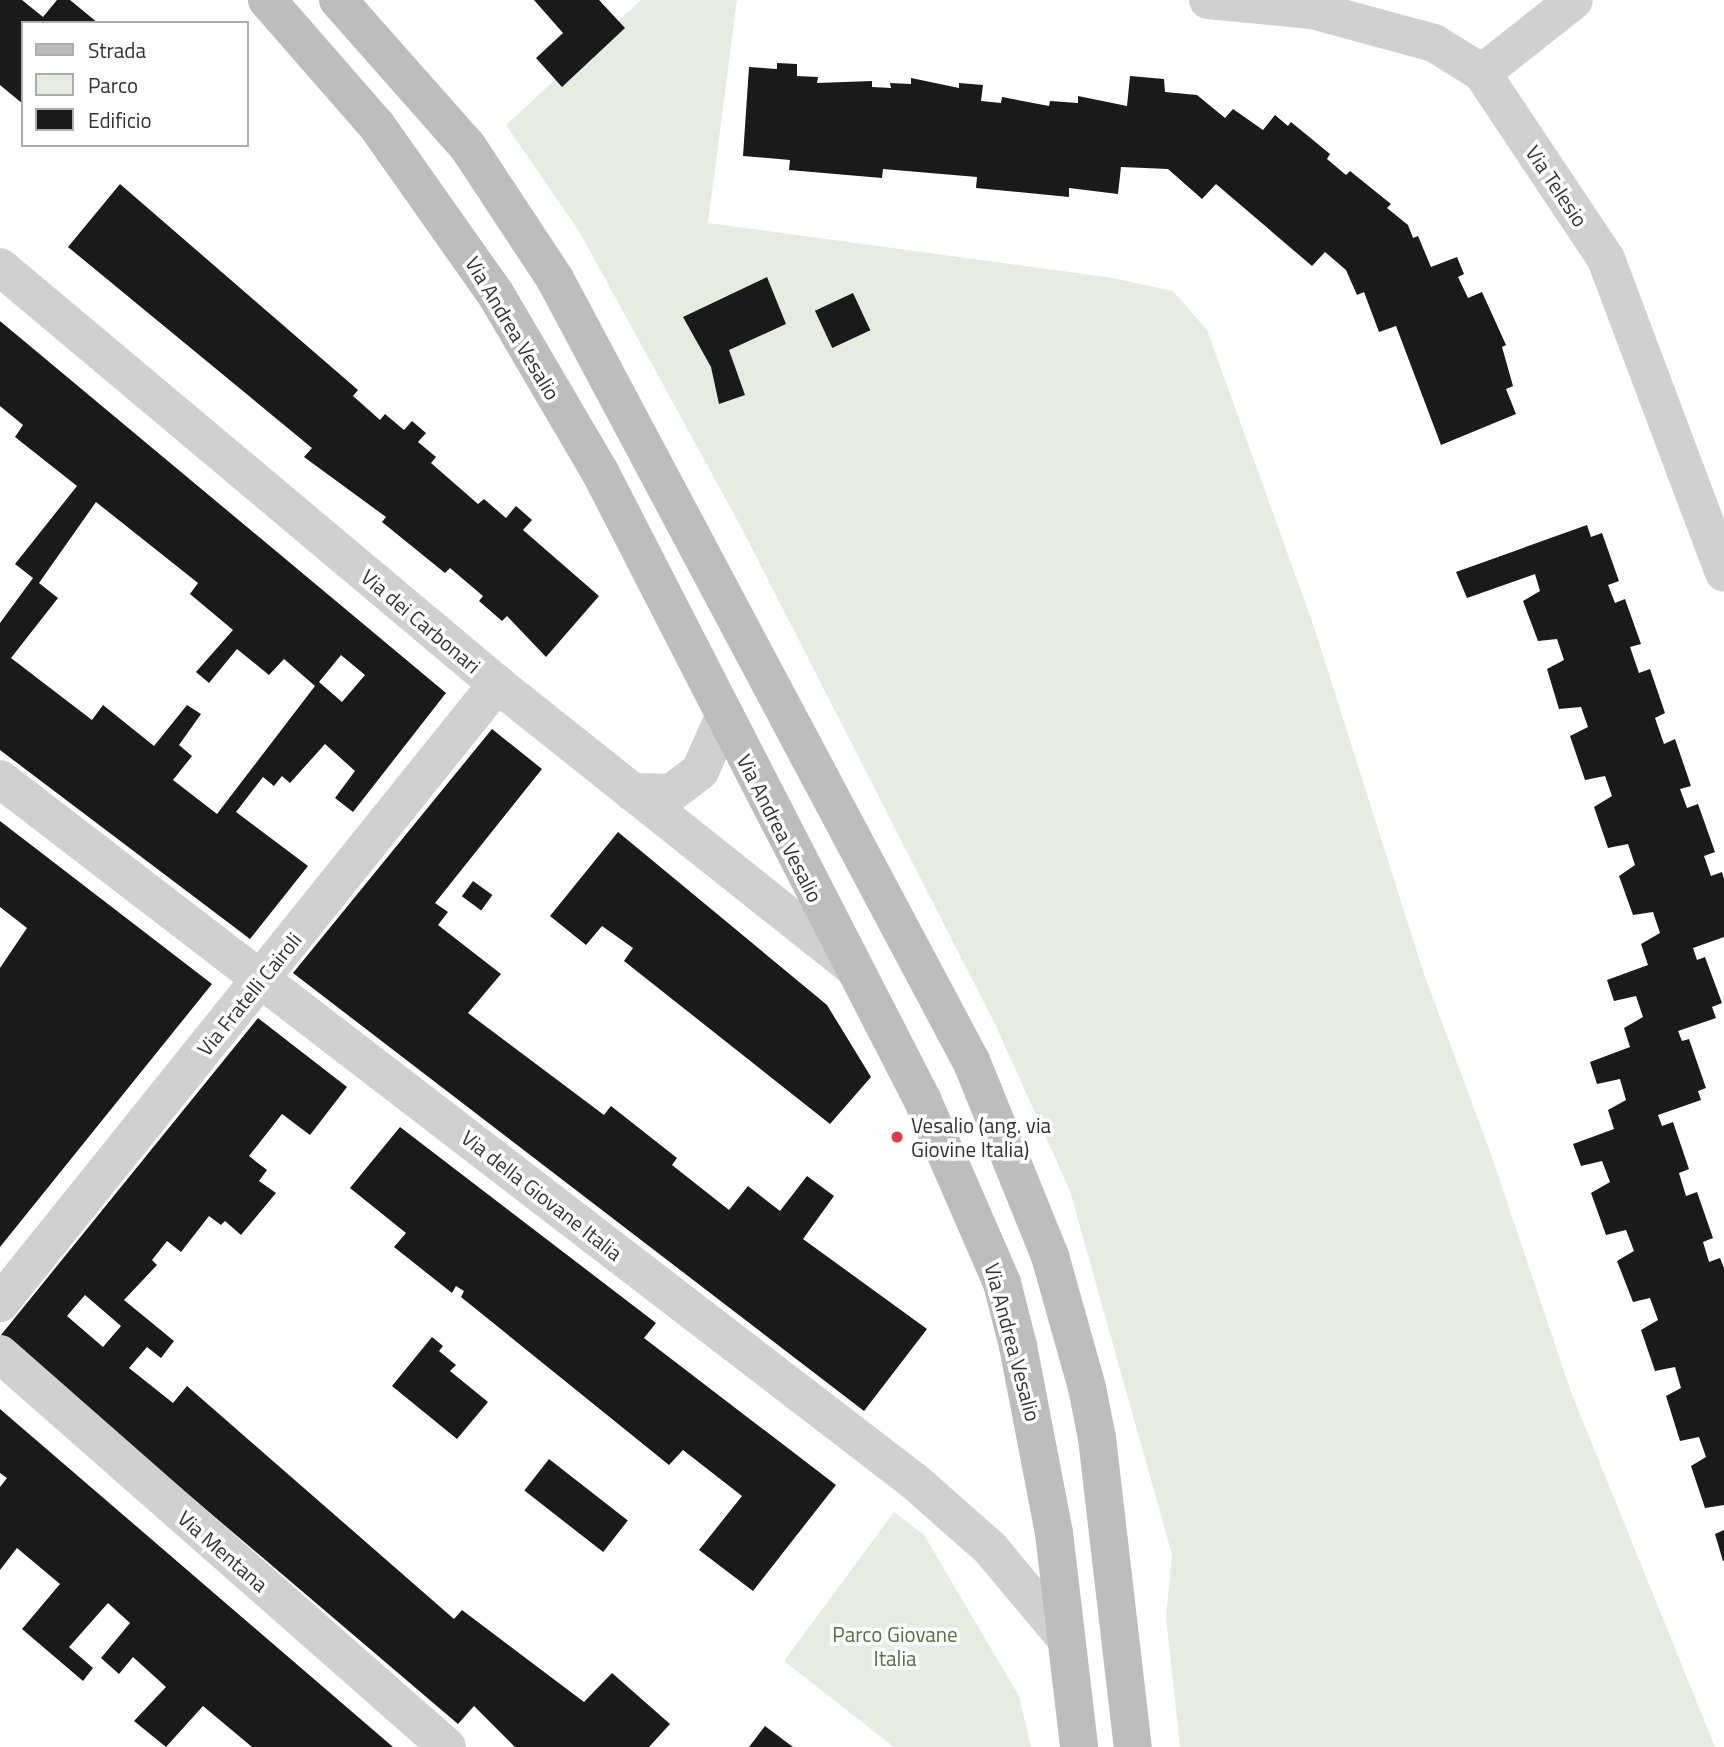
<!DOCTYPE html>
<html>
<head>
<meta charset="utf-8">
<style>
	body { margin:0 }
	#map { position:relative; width:1724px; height:1747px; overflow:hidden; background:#fff; font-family:"Titillium Web",sans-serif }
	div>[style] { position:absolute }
	.green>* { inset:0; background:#e6ecdf }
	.building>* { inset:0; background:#1a1a1a; transform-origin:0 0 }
	.street>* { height:38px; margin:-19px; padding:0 19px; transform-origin:19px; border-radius:19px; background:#d0d0d0 }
	.secondary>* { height:38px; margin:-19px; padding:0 19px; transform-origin:19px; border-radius:19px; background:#bdbdbd }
	.dots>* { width:19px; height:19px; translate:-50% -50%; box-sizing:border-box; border:4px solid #fff; border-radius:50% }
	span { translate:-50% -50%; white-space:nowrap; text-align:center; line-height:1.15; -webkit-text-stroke:7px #fff; paint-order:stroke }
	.street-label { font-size:21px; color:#333 }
	.poi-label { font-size:21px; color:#333 }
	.left { translate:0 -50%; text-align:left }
	.park-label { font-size:21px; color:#56703f }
	.legend { position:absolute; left:21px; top:21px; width:228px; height:126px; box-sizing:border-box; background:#fff; border:2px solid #adadad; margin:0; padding:9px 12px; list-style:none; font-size:21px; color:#333 }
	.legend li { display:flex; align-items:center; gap:14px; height:35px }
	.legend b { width:35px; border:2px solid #adadad }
</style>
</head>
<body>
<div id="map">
	<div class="green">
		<div style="clip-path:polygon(641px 0,737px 0,708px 223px,1113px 278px,1173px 291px,1207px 330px,1314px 627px,1423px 971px,1493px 1160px,1571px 1392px,1715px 1747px,1180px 1747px,1166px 1618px,1172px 1555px,1070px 1191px,996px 1026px,741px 527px,579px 231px,506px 125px)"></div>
		<div style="clip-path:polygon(894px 1512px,924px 1535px,1019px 1696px,1031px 1747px,894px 1747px,784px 1661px)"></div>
	</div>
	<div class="building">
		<div style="clip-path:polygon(0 0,22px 0,43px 17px,57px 0,70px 0,98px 23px,23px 23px,23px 104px,0 85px)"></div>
		<div style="clip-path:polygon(534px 0,599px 0,625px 28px,562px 87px,536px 58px,563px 33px)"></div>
		<div style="clip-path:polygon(777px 63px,797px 64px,797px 76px,818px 77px,817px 83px,872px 81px,872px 87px,891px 88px,890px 83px,911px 84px,911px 78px,959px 88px,959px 83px,983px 85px,981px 101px,1001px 103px,1002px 97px,1049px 106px,1050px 101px,1078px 103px,1078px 96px,1127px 106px,1130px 76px,1164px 79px,1165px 92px,1197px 95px,1225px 118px,1233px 109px,1263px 130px,1275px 115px,1288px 126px,1291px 122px,1330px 154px,1327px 159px,1346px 175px,1350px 171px,1391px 204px,1387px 208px,1408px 225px,1413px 238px,1418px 236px,1431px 267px,1457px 257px,1464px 274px,1458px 277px,1468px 298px,1482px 292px,1506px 345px,1502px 347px,1513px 386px,1506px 389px,1516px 414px,1441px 445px,1396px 326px,1379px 332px,1364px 292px,1357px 295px,1346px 270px,1325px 252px,1312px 266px,1216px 184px,1202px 199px,1168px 169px,1121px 167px,1118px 194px,1069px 188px,1069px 197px,976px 188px,977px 177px,883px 169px,882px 178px,789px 170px,790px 160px,743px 156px,749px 67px,777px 69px)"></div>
		<div style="clip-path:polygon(120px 184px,358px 390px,353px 396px,380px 420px,385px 414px,404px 430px,412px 421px,426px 433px,418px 442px,436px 457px,431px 463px,478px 504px,484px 499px,506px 518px,516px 506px,532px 520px,523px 530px,599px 596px,546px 657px,507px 616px,502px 621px,479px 601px,483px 596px,450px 568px,445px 573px,382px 522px,386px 517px,304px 457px,312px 448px,68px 247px)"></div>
		<div style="clip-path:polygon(767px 277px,786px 324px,729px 350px,745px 395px,719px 404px,711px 367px,683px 317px)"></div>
		<div style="left:853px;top:293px;width:41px;height:42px;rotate:65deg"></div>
		<div style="clip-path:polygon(evenodd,0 321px,446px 693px,353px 812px,335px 798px,355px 771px,325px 744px,290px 783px,282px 776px,274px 786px,263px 777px,236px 812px,308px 866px,250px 939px,0 750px,0 623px,33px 578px,15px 564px,77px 486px,15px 437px,23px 425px,0 406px,0 321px,96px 502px,198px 583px,190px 594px,233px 630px,196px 672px,209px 683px,237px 649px,269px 675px,284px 659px,315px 686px,217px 814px,173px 780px,192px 756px,179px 745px,201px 714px,187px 705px,154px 746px,103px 705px,92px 720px,11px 658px,58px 598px,39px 583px,96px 502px,0 321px,341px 655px,365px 675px,342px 702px,319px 682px,341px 655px)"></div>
		<div style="clip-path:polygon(1587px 525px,1591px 537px,1602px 533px,1619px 581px,1608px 585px,1615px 603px,1625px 599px,1641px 644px,1630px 647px,1639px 673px,1650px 669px,1665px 713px,1655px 718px,1664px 744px,1675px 739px,1691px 786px,1680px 789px,1687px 808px,1698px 804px,1715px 852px,1704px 856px,1711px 876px,1722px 872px,1724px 879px,1724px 937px,1693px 948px,1697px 960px,1705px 957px,1722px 1003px,1712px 1007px,1716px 1018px,1678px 1031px,1682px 1041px,1689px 1039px,1706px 1088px,1698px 1091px,1701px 1100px,1658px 1115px,1662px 1126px,1673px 1122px,1689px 1169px,1679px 1173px,1686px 1196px,1697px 1192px,1713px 1238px,1703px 1242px,1709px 1262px,1720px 1258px,1724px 1268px,1724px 1505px,1705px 1508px,1691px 1466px,1706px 1457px,1699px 1437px,1680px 1441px,1666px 1396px,1681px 1388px,1675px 1367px,1655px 1371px,1641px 1330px,1658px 1320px,1650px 1298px,1633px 1302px,1617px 1261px,1634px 1251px,1626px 1230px,1606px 1235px,1591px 1193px,1610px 1182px,1602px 1161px,1581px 1166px,1573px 1144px,1614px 1129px,1608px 1110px,1626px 1100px,1620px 1079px,1597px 1084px,1590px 1062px,1630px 1047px,1624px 1028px,1643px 1017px,1636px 996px,1614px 1001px,1607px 980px,1648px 965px,1641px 944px,1660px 933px,1653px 912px,1633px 915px,1619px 876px,1635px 865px,1628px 844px,1608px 848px,1594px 807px,1612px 796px,1605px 776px,1585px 780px,1570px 736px,1588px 727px,1581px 707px,1559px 709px,1547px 669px,1564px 660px,1557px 639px,1538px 641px,1523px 601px,1540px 591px,1535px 574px,1467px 598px,1456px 572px)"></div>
		<div style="clip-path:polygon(492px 729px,542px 769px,435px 903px,448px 912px,438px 925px,501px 974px,468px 1013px,604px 1115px,611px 1106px,677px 1158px,672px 1165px,729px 1210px,748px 1186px,780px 1211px,807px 1176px,834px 1196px,803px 1239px,927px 1329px,864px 1411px,293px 973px)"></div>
		<div style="clip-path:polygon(0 821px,212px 984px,0 1247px,0 968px,27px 928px,0 907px)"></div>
		<div style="clip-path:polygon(618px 832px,827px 1005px,871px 1077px,830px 1124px,624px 961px,633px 948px,602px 926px,586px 945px,550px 916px)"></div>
		<div style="left:473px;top:881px;width:24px;height:19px;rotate:36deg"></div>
		<div style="clip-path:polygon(evenodd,258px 1018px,347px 1087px,310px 1135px,282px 1114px,249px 1156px,267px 1170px,259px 1181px,276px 1193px,241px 1235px,225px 1221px,221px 1225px,209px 1216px,181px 1252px,167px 1241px,152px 1260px,157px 1265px,124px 1300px,174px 1341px,161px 1358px,147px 1347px,129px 1368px,173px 1403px,187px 1386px,454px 1619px,462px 1610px,584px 1702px,612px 1673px,670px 1724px,649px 1747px,515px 1747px,474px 1706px,458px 1724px,1px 1335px,258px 1018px,85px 1295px,121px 1326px,103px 1347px,67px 1316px,85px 1295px)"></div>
		<div style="clip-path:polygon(400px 1127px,656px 1323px,644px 1338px,836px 1485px,753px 1591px,699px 1550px,742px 1496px,683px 1450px,669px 1465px,461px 1297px,464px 1291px,456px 1286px,452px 1293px,394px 1247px,406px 1233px,350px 1188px)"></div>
		<div style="clip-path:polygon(432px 1337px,443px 1346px,439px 1351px,456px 1365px,450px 1371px,488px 1402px,457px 1439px,392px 1386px)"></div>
		<div style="clip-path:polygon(0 1409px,393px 1747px,252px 1747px,203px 1706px,166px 1747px,134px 1721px,166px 1687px,133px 1657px,119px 1674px,101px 1658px,130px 1623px,108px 1603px,69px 1647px,93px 1668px,83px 1681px,22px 1629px,60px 1584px,17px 1548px,0 1570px,0 1487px,7px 1478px,0 1473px)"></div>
		<div style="left:549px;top:1459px;width:100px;height:40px;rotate:38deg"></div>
		<div style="clip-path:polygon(1724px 1530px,1724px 1561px,1723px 1561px,1715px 1534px)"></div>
		<div style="clip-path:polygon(765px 1726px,793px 1747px,749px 1747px)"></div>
	</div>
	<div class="street">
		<div style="left:1208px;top:0;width:104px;rotate:5.5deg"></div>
		<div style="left:1312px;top:10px;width:126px;rotate:15.1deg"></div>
		<div style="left:1434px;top:43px;width:57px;rotate:32deg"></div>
		<div style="left:1482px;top:73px;width:224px;rotate:56.3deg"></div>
		<div style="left:1606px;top:259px;width:335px;rotate:69.4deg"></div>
		<div style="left:1482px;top:73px;width:117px;rotate:-38.4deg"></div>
		<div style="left:0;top:267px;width:649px;rotate:40deg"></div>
		<div style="left:497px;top:684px;width:451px;rotate:38.5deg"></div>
		<div style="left:0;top:779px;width:1152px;rotate:37.53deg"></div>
		<div style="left:914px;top:1481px;width:101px;rotate:41.4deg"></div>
		<div style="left:990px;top:1548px;width:112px;rotate:50.1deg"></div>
		<div style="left:632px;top:792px;width:39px;rotate:1deg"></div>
		<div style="left:671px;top:793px;width:36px;rotate:-37deg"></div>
		<div style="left:700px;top:771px;width:59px;rotate:-66deg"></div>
		<div style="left:0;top:1303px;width:794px;rotate:-51.24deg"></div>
		<div style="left:0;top:1354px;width:595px;rotate:41.32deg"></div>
	</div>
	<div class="secondary">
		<div style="left:267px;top:0;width:167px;rotate:48.9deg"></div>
		<div style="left:377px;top:126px;width:204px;rotate:54.8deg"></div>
		<div style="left:495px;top:293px;width:205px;rotate:59.6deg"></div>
		<div style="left:599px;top:470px;width:707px;rotate:62.82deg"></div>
		<div style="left:922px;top:1099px;width:201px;rotate:66.5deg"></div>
		<div style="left:1002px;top:1283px;width:65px;rotate:75.7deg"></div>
		<div style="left:1018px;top:1346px;width:190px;rotate:79.1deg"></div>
		<div style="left:1054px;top:1533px;width:215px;rotate:83.3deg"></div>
		<div style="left:338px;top:0;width:196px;rotate:48.5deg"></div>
		<div style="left:468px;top:147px;width:158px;rotate:56.6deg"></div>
		<div style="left:555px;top:279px;width:888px;rotate:61.99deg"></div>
		<div style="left:972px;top:1063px;width:208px;rotate:68deg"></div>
		<div style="left:1050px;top:1256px;width:137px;rotate:74.3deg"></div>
		<div style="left:1087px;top:1388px;width:51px;rotate:78.7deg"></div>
		<div style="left:1097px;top:1438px;width:311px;rotate:83.4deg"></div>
	</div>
	<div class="dots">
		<div style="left:897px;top:1137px;background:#e63946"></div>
	</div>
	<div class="street-label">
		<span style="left:1557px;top:186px;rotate:56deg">Via Telesio</span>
		<span style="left:513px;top:328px;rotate:59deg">Via Andrea Vesalio</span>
		<span style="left:421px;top:621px;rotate:40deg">Via dei Carbonari</span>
		<span style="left:780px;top:828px;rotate:63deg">Via Andrea Vesalio</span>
		<span style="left:249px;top:994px;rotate:-51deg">Via Fratelli Cairoli</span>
		<span style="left:542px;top:1195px;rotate:38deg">Via della Giovane Italia</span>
		<span style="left:1013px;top:1342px;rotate:75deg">Via Andrea Vesalio</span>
		<span style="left:223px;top:1551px;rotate:41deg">Via Mentana</span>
	</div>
	<div class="poi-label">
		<span class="left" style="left:911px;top:1137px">Vesalio (ang. via<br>Giovine Italia)</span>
	</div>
	<div class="park-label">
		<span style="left:895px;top:1646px">Parco Giovane<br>Italia</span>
	</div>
	<ul class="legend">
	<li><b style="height:9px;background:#bdbdbd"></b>Strada</li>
	<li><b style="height:19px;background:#e6ecdf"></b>Parco</li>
	<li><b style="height:19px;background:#1a1a1a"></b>Edificio</li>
	</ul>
</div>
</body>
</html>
